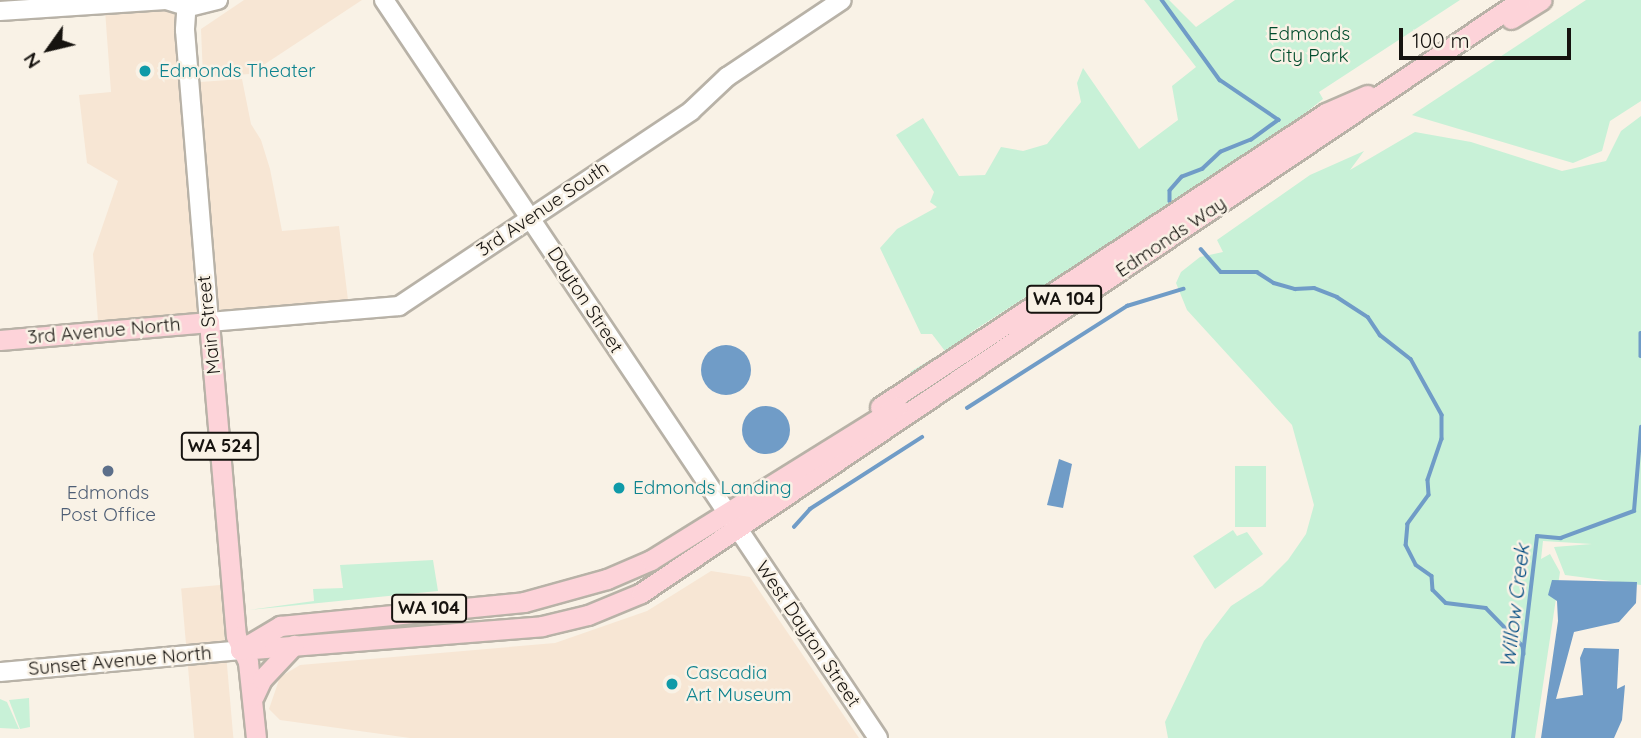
<!DOCTYPE html>
<html>
<head>
<meta charset="utf-8">
<style>
	body { margin:0 }
	#map { position:relative; width:1641px; height:738px; overflow:hidden; background:#f9f2e6; font-family:Quicksand,sans-serif }
	div>[style] { position:absolute }
	.commercial>* { inset:0; background:#f7e6d4; transform-origin:0 0 }
	.green>* { inset:0; background:#c8f1d7; transform-origin:0 0 }
	.water>* { inset:0; background:#709cc7 }
	.round { border-radius:50% }
	.stream>* { height:3.5px; margin:-1.75px; padding:0 1.75px; transform-origin:1.75px; border-radius:1.75px; background:#709cc7 }
	.roads { filter:drop-shadow(2px 0 #b8b2a7) drop-shadow(-2px 0 #b8b2a7) drop-shadow(0 2px #b8b2a7) drop-shadow(0 -2px #b8b2a7) }
	.secondary>* { height:18px; margin:-9px; padding:0 9px; transform-origin:9px; border-radius:9px; background:#fff }
	.primary>* { height:19px; margin:-9.5px; padding:0 9.5px; transform-origin:9.5px; border-radius:9.5px; background:#fdd3d9 }
	.dots>* { width:19px; height:19px; translate:-50% -50%; box-sizing:border-box; border:4px solid #f9f2e6; border-radius:50% }
	span { translate:-50% -50%; white-space:nowrap; text-align:center; line-height:1.15; -webkit-text-stroke:5px #f9f2e6; paint-order:stroke }
	.shield-label span { padding:2px 5px; background:#f9f2e6; border:2px solid; border-radius:5px; -webkit-text-stroke-width:0 }
	.shield-label { font-size:18px; color:#16130f; font-weight:700 }
	.park-label { font-size:19px; color:#004c2c }
	.culture-label { font-size:19px; color:#0d838f }
	.left { translate:0 -50%; text-align:left }
	.street-label { font-size:19px; color:#16130f }
	.service-label { font-size:19px; color:#4e5e75 }
	.water-label { font-size:21px; color:#024c82; font-style:italic }
	.north { position:absolute; left:14px; top:14px; width:70px; height:70px; -webkit-text-stroke:5px #f9f2e6; paint-order:stroke; rotate:236deg; font-size:19px; font-weight:700; line-height:28px; text-align:center; color:#16130f }
	.north::after { content:''; display:block; margin:auto; width:24px; height:32px; background:#16130f; clip-path:polygon(50% 0,100% 100%,50% 72%,0 100%) }
	.scale { position:absolute; left:1399px; top:28px; width:172px; height:32px; box-sizing:border-box; border:4px solid #16130f; border-top:0; padding-left:9px; font-size:21px; line-height:24px; white-space:nowrap; color:#16130f; -webkit-text-stroke:5px #f9f2e6; paint-order:stroke }
</style>
</head>
<body>
<div id="map">
	<div class="commercial">
		<div style="clip-path:polygon(179px 0,199px 314px,98px 321px,93px 254px,118px 181px,87px 163px,79px 95px,111px 92px,105px 10px)"></div>
		<div style="clip-path:polygon(244px 0,362px 0,250px 74px,203px 77px,201px 29px)"></div>
		<div style="clip-path:polygon(242px 79px,251px 124px,261px 140px,270px 169px,282px 231px,339px 226px,348px 300px,223px 312px,213px 304px,199px 87px,200px 82px)"></div>
		<div style="clip-path:polygon(711px 571px,750px 577px,859px 738px,410px 738px,280px 720px,269px 709px,280px 677px,300px 665px,555px 643px,647px 611px)"></div>
		<div style="left:220px;top:585px;width:154px;height:39px;rotate:85deg"></div>
	</div>
	<div class="green">
		<div style="clip-path:polygon(1144px 0,1169px 0,1196px 27px,1235px 0,1460px 0,1319px 92px,1323px 99px,1284px 130px,970px 333px,973px 341px,924px 377px,910px 372px,945px 351px,932px 334px,921px 334px,880px 248px,897px 229px,937px 207px,930px 202px,934px 192px,896px 135px,923px 118px,959px 176px,985px 175px,1001px 147px,1023px 151px,1047px 144px,1081px 102px,1077px 83px,1083px 68px,1139px 149px,1178px 120px,1172px 86px,1196px 67px)"></div>
		<div style="clip-path:polygon(1586px 0,1641px 0,1641px 101px,1610px 121px,1602px 151px,1573px 163px,1412px 115px)"></div>
		<div style="clip-path:polygon(1641px 116px,1641px 585px,1565px 575px,1554px 547px,1592px 544px,1543px 541px,1541px 559px,1550px 554px,1560px 572px,1535px 738px,1168px 738px,1165px 722px,1204px 641px,1231px 606px,1262px 586px,1288px 560px,1306px 534px,1314px 505px,1292px 425px,1187px 310px,1176px 283px,1181px 272px,1200px 257px,1223px 252px,1217px 240px,1310px 175px,1364px 151px,1350px 170px,1415px 132px,1471px 142px,1562px 171px,1606px 161px,1621px 131px)"></div>
		<div style="left:1235px;top:466px;width:31px;height:61px"></div>
		<div style="clip-path:polygon(1233px 530px,1237px 536px,1247px 532px,1263px 554px,1215px 589px,1193px 556px)"></div>
		<div style="clip-path:polygon(433px 560px,438px 591px,249px 610px,314px 601px,313px 589px,343px 588px,340px 565px)"></div>
		<div style="clip-path:polygon(29px 698px,30px 727px,20px 729px,9px 700px)"></div>
		<div style="clip-path:polygon(0 699px,7px 702px,19px 729px,0 728px)"></div>
	</div>
	<div class="water">
		<div class="round" style="left:701px;top:345px;width:50px;height:50px"></div>
		<div class="round" style="left:742px;top:406px;width:48px;height:48px"></div>
		<div style="clip-path:polygon(1059px 459px,1072px 464px,1063px 508px,1047px 505px)"></div>
		<div style="clip-path:polygon(1552px 580px,1637px 582px,1636px 603px,1619px 622px,1574px 632px,1556px 699px,1583px 695px,1580px 658px,1584px 648px,1619px 649px,1617px 689px,1625px 685px,1622px 720px,1614px 738px,1541px 738px,1558px 621px,1557px 601px,1548px 595px)"></div>
	</div>
	<div class="stream">
		<div style="left:1162px;top:0;width:99px;rotate:54.1deg"></div>
		<div style="left:1220px;top:80px;width:71px;rotate:34.1deg"></div>
		<div style="left:1279px;top:120px;width:34px;rotate:144deg"></div>
		<div style="left:1251px;top:140px;width:32px;rotate:158deg"></div>
		<div style="left:1221px;top:152px;width:25px;rotate:137deg"></div>
		<div style="left:1203px;top:169px;width:22px;rotate:159deg"></div>
		<div style="left:1182px;top:177px;width:18px;rotate:131deg"></div>
		<div style="left:1170px;top:191px;width:10px;rotate:90deg"></div>
		<div style="left:1201px;top:249px;width:30px;rotate:49deg"></div>
		<div style="left:1221px;top:272px;width:36px"></div>
		<div style="left:1257px;top:272px;width:20px;rotate:33deg"></div>
		<div style="left:1274px;top:283px;width:22px;rotate:16deg"></div>
		<div style="left:1295px;top:289px;width:19px;rotate:-3deg"></div>
		<div style="left:1314px;top:288px;width:25px;rotate:21deg"></div>
		<div style="left:1337px;top:297px;width:37px;rotate:33deg"></div>
		<div style="left:1368px;top:317px;width:22px;rotate:56deg"></div>
		<div style="left:1380px;top:335px;width:39px;rotate:38deg"></div>
		<div style="left:1411px;top:359px;width:64px;rotate:61deg"></div>
		<div style="left:1442px;top:415px;width:24px;rotate:90deg"></div>
		<div style="left:1442px;top:439px;width:43px;rotate:108.9deg"></div>
		<div style="left:1428px;top:480px;width:15px;rotate:86deg"></div>
		<div style="left:1429px;top:495px;width:36px;rotate:126deg"></div>
		<div style="left:1408px;top:524px;width:21px;rotate:95deg"></div>
		<div style="left:1406px;top:545px;width:22px;rotate:63deg"></div>
		<div style="left:1416px;top:565px;width:19px;rotate:35deg"></div>
		<div style="left:1432px;top:576px;width:14px;rotate:86deg"></div>
		<div style="left:1433px;top:590px;width:18px;rotate:45deg"></div>
		<div style="left:1446px;top:603px;width:40px;rotate:7.1deg"></div>
		<div style="left:1486px;top:608px;width:53px;rotate:45.8deg"></div>
		<div style="left:1523px;top:646px;width:8px;rotate:83deg"></div>
		<div style="left:1641px;top:333px;width:23px;rotate:90deg"></div>
		<div style="left:967px;top:408px;width:190px;rotate:-32.5deg"></div>
		<div style="left:1127px;top:306px;width:59px;rotate:-16.9deg"></div>
		<div style="left:794px;top:527px;width:24px;rotate:-48deg"></div>
		<div style="left:810px;top:509px;width:133px;rotate:-32.7deg"></div>
		<div style="left:1513px;top:738px;width:203px;rotate:-83.2deg"></div>
		<div style="left:1537px;top:536px;width:24px;rotate:5deg"></div>
		<div style="left:1561px;top:538px;width:78px;rotate:-20.3deg"></div>
		<div style="left:1634px;top:511px;width:84px;rotate:-85.2deg"></div>
	</div>
	<div class="roads">
		<div class="secondary">
			<div style="left:187px;top:0;width:30px;rotate:94deg"></div>
			<div style="left:185px;top:30px;width:293px;rotate:85.3deg"></div>
			<div style="left:209px;top:322px;width:191px;rotate:-4.8deg"></div>
			<div style="left:399px;top:306px;width:351px;rotate:-33.7deg"></div>
			<div style="left:691px;top:111px;width:50px;rotate:-43.4deg"></div>
			<div style="left:727px;top:77px;width:138px;rotate:-33.8deg"></div>
			<div style="left:384px;top:0;width:888px;rotate:56.2deg"></div>
			<div style="left:0;top:11px;width:166px;rotate:-3.8deg"></div>
			<div style="left:166px;top:0;width:24px;rotate:17deg"></div>
			<div style="left:189px;top:7px;width:30px;rotate:-14deg"></div>
			<div style="left:0;top:672px;width:241px;rotate:-5.2deg"></div>
		</div>
		<div class="primary">
			<div style="left:1511px;top:19px;width:36px;rotate:-32deg"></div>
			<div style="left:0;top:340px;width:210px;rotate:-4.9deg"></div>
			<div style="left:209px;top:322px;width:315px;rotate:85.1deg"></div>
			<div style="left:236px;top:636px;width:29px;rotate:65deg"></div>
			<div style="left:248px;top:662px;width:76px;rotate:84deg"></div>
			<div style="left:880px;top:407px;width:534px;rotate:-33.39deg"></div>
			<div style="left:1326px;top:113px;width:45px;rotate:-23.7deg"></div>
			<div style="left:240px;top:650px;width:303px;rotate:-4.5deg"></div>
			<div style="left:542px;top:626px;width:47px;rotate:-13.4deg"></div>
			<div style="left:588px;top:615px;width:57px;rotate:-22.5deg"></div>
			<div style="left:641px;top:593px;width:1061px;rotate:-33.97deg"></div>
			<div style="left:240px;top:650px;width:47px;rotate:-31deg"></div>
			<div style="left:280px;top:626px;width:245px;rotate:-5.6deg"></div>
			<div style="left:524px;top:602px;width:86px;rotate:-15.5deg"></div>
			<div style="left:607px;top:579px;width:48px;rotate:-23.4deg"></div>
			<div style="left:651px;top:560px;width:290px;rotate:-31.9deg"></div>
			<div style="left:254px;top:696px;width:19px;rotate:-65deg"></div>
			<div style="left:262px;top:679px;width:47px;rotate:-46.7deg"></div>
		</div>
	</div>
	<div class="dots">
		<div style="left:145px;top:71px;background:#0f9aa8"></div>
		<div style="left:108px;top:471px;background:#5c6f8a"></div>
		<div style="left:619px;top:488px;background:#0f9aa8"></div>
		<div style="left:672px;top:684px;background:#0f9aa8"></div>
	</div>
	<div class="shield-label">
		<span style="left:1064px;top:299px">WA 104</span>
		<span style="left:220px;top:446px">WA 524</span>
		<span style="left:429px;top:608px">WA 104</span>
	</div>
	<div class="park-label">
		<span style="left:1309px;top:45px">Edmonds<br>City Park</span>
	</div>
	<div class="culture-label">
		<span class="left" style="left:159px;top:71px">Edmonds Theater</span>
		<span class="left" style="left:633px;top:488px">Edmonds Landing</span>
		<span class="left" style="left:686px;top:684px">Cascadia<br>Art Museum</span>
	</div>
	<div class="street-label">
		<span style="left:543px;top:209px;rotate:-34deg">3rd Avenue South</span>
		<span style="left:1171px;top:237px;rotate:-34deg">Edmonds Way</span>
		<span style="left:585px;top:300px;rotate:57deg">Dayton Street</span>
		<span style="left:209px;top:325px;rotate:-96deg">Main Street</span>
		<span style="left:104px;top:331px;rotate:-5deg">3rd Avenue North</span>
		<span style="left:808px;top:634px;rotate:56deg">West Dayton Street</span>
		<span style="left:120px;top:661px;rotate:-5deg">Sunset Avenue North</span>
	</div>
	<div class="service-label">
		<span style="left:108px;top:504px">Edmonds<br>Post Office</span>
	</div>
	<div class="water-label">
		<span style="left:1514px;top:606px;rotate:-83deg">Willow Creek</span>
	</div>
	<div class="north">N</div>
	<div class="scale">100 m</div>
</div>
</body>
</html>
